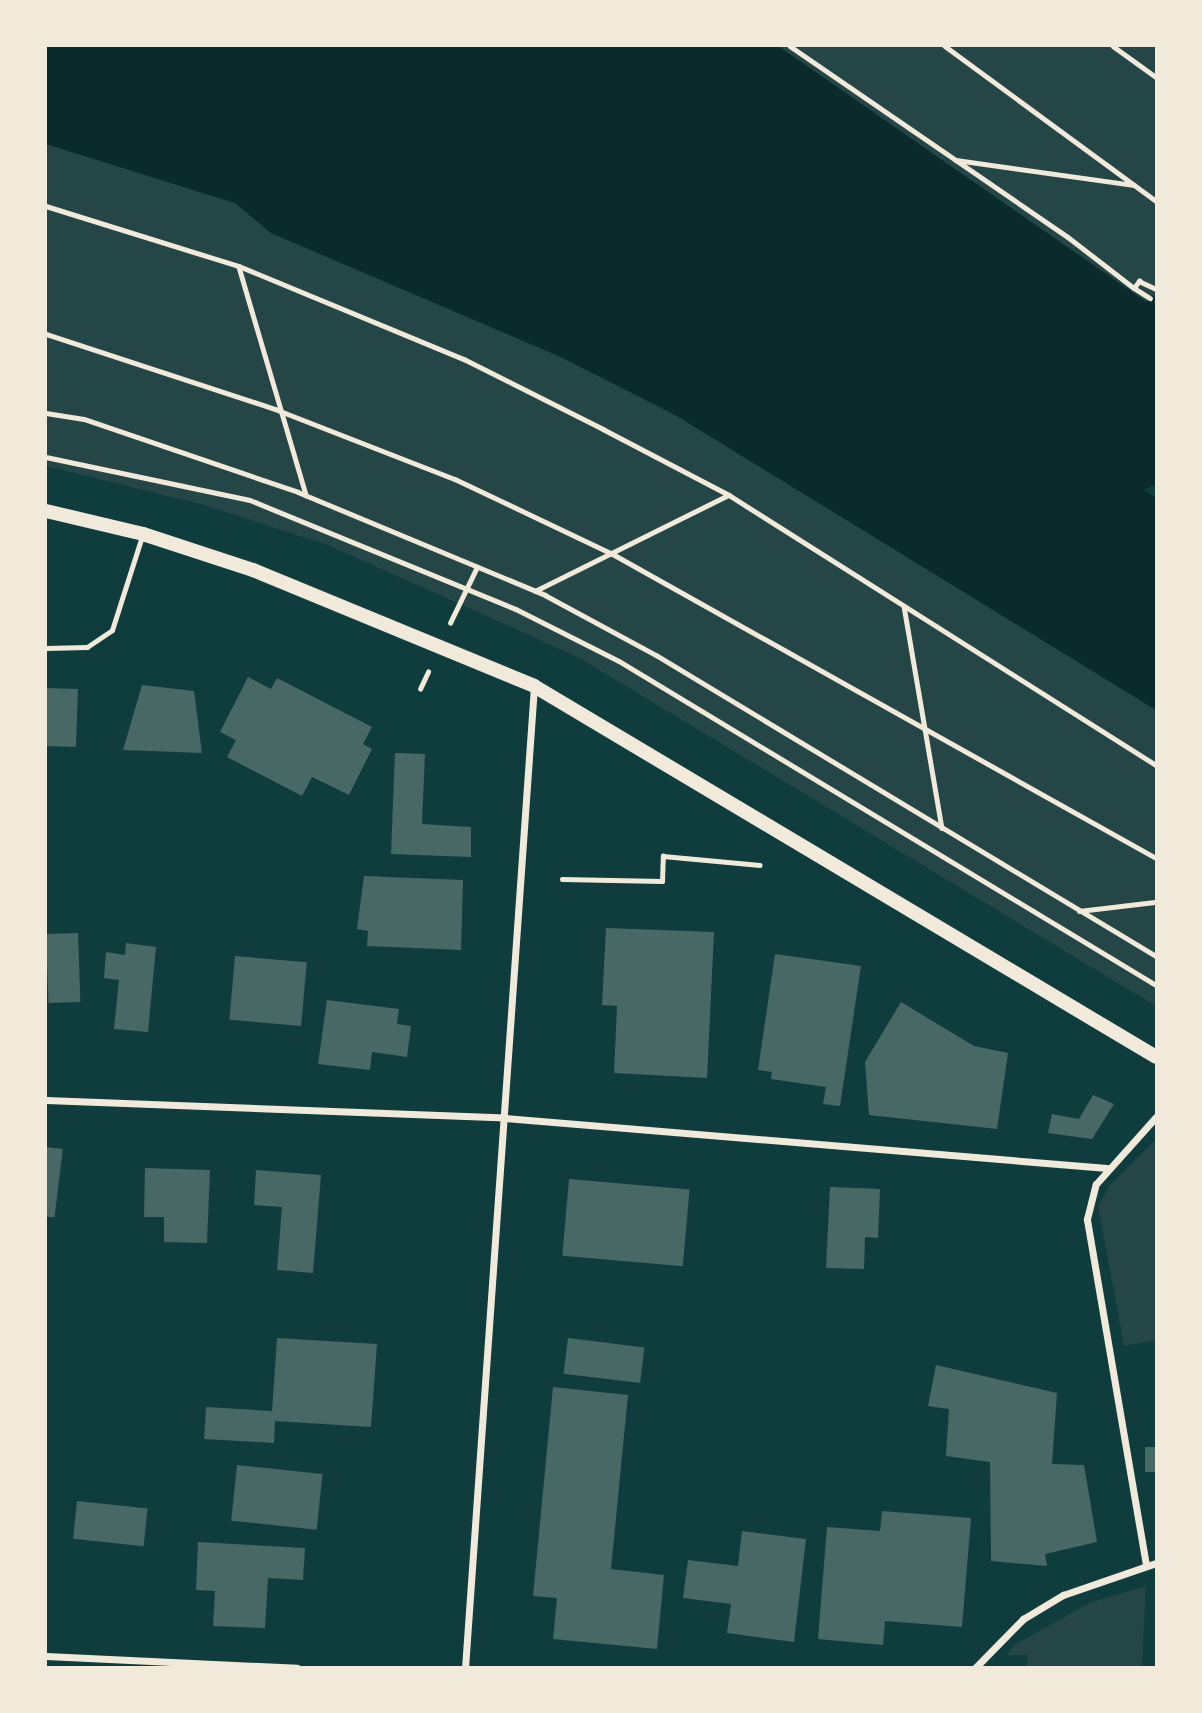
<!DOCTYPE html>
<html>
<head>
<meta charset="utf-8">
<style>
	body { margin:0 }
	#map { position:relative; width:1202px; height:1713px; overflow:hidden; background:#0f3d3e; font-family:"Titillium Web",sans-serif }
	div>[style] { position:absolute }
	.green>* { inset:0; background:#244646 }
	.water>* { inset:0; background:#0a2a2b }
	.building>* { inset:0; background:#486865; transform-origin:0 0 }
	.path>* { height:4.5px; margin:-2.25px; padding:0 2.25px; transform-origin:2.25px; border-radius:2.25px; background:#f1e9da }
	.service>* { height:5px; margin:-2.5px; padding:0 2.5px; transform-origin:2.5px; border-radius:2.5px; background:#f1e9da }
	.minor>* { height:7px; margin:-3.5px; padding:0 3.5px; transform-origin:3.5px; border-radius:3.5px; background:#f1e9da }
	.secondary>* { height:14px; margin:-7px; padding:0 7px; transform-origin:7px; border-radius:7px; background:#f1e9da }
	span { translate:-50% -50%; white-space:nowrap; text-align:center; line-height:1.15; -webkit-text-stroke:6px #f1e9da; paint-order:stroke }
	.frame { position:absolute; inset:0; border:47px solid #f1e9da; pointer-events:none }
</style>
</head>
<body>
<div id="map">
	<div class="green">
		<div style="clip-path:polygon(778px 46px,1156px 46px,1156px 298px,1152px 295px,1147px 302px)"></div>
		<div style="clip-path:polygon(46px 144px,235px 203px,271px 233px,561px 357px,677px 416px,1156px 710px,1156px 1006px,578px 657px,328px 545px,204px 505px,46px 466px)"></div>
		<div style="clip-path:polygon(1156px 1139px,1156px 1340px,1124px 1346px,1098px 1206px,1110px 1185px)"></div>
		<div style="clip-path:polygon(1146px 1586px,1142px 1667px,1027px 1667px,1028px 1655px,1007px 1655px,1014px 1645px,1089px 1603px)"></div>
	</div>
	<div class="water">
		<div style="clip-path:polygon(46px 46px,778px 46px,1146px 302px,1152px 295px,1156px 298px,1156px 484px,1144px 490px,1156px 498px,1156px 710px,677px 416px,561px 357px,271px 233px,235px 203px,46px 144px)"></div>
	</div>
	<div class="building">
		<div style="clip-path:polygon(248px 677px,271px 689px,277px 678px,372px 727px,363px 744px,372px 749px,349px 795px,312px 777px,302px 796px,227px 757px,236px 740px,220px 732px)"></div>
		<div style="clip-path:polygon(142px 685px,194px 691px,202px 753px,123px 750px)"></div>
		<div style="left:46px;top:688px;width:32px;height:58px;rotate:2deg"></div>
		<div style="clip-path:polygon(395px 753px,425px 754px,422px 824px,471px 827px,471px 857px,391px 854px)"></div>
		<div style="clip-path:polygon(364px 876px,463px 880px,461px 950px,367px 946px,368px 931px,357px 929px)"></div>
		<div style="clip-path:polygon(606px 928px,714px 932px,707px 1078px,614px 1073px,617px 1006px,602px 1005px)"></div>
		<div style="left:78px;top:933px;width:69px;height:32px;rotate:88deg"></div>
		<div style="clip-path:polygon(126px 943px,156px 947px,148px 1032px,114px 1029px,119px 980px,104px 978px,106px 952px,125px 955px)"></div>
		<div style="clip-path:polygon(775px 954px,861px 966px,840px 1106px,823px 1104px,826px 1087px,771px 1079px,772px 1072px,758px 1070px)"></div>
		<div style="left:235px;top:956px;width:72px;height:64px;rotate:5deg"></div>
		<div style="clip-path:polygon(327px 1000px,399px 1009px,397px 1024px,411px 1026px,407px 1057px,372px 1052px,370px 1070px,318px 1064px)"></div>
		<div style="clip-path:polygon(901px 1002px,974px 1046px,1008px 1053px,997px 1129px,869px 1115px,865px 1062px)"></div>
		<div style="clip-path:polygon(1093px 1095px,1114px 1104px,1092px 1139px,1048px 1133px,1052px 1114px,1079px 1119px)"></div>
		<div style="left:46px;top:1147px;width:17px;height:69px;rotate:7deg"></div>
		<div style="clip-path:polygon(145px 1168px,210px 1170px,207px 1243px,164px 1242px,164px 1217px,144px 1217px)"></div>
		<div style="clip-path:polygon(256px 1170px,321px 1175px,313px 1273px,277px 1270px,282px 1207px,254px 1205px)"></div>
		<div style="left:569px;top:1179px;width:121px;height:77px;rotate:5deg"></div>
		<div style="clip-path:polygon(830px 1187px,880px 1189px,878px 1238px,865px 1237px,864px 1269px,826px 1268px)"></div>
		<div style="clip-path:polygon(277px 1338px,377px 1344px,371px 1427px,275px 1421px,274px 1443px,204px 1439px,206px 1407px,272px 1411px)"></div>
		<div style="left:568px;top:1338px;width:77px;height:36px;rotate:7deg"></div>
		<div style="clip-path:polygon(936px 1365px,1057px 1393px,1052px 1464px,1084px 1465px,1097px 1542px,1045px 1554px,1047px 1566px,991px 1561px,990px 1462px,946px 1456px,949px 1409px,928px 1406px)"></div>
		<div style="clip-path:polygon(553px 1387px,628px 1395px,611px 1569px,664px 1575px,657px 1649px,553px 1639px,557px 1598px,533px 1596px)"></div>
		<div style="left:1156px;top:1447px;width:25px;height:11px;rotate:90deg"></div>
		<div style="left:237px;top:1465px;width:86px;height:56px;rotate:6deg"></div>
		<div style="left:77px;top:1501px;width:71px;height:38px;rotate:6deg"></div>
		<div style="clip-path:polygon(882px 1511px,971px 1518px,962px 1627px,885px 1621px,883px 1645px,818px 1639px,827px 1527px,880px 1531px)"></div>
		<div style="clip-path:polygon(742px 1531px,806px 1539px,794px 1642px,727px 1633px,731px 1604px,683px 1598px,688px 1560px,738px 1566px)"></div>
		<div style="clip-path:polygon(198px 1542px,305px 1548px,303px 1580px,268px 1578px,265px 1628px,213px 1626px,215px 1591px,196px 1590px)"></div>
	</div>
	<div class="path">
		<div style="left:790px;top:46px;width:337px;rotate:34.5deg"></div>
		<div style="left:1068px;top:237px;width:83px;rotate:37.7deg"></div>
		<div style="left:1134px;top:288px;width:9px;rotate:-54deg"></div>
		<div style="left:1139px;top:281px;width:19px;rotate:25deg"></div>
		<div style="left:945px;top:46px;width:262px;rotate:36.3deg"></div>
		<div style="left:1113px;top:46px;width:53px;rotate:35.8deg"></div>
		<div style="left:956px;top:160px;width:180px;rotate:8deg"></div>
		<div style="left:46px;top:206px;width:202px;rotate:17.3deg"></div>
		<div style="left:239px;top:266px;width:243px;rotate:22.5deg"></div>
		<div style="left:464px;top:359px;width:156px;rotate:26.7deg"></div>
		<div style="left:603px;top:429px;width:142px;rotate:27.6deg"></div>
		<div style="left:729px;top:495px;width:505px;rotate:32.31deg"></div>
		<div style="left:239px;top:267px;width:238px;rotate:73.6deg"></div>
		<div style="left:1134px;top:288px;width:19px;rotate:32deg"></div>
		<div style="left:46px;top:334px;width:241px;rotate:18.1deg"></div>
		<div style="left:275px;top:409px;width:193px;rotate:21.3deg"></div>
		<div style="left:455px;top:479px;width:173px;rotate:25.4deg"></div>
		<div style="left:611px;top:553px;width:625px;rotate:29.23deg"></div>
		<div style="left:46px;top:413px;width:38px;rotate:9deg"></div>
		<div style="left:84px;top:419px;width:226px;rotate:18.8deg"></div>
		<div style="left:298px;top:492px;width:268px;rotate:22.6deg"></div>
		<div style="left:545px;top:595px;width:126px;rotate:28.4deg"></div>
		<div style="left:656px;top:655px;width:584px;rotate:31.05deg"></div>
		<div style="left:46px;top:457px;width:208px;rotate:11.9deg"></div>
		<div style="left:250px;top:500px;width:287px;rotate:22.3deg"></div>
		<div style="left:516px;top:609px;width:115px;rotate:26.8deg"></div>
		<div style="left:619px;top:661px;width:627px;rotate:31.1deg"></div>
		<div style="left:535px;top:591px;width:216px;rotate:-26.4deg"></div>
		<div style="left:904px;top:606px;width:225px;rotate:80.3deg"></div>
		<div style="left:450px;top:623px;width:62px;rotate:-64.3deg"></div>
		<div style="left:420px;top:689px;width:19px;rotate:-65deg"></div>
		<div style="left:562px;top:879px;width:100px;rotate:1.1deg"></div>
		<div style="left:662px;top:881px;width:25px;rotate:-88deg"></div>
		<div style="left:663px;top:856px;width:97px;rotate:5.3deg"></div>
		<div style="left:1079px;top:911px;width:78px;rotate:-6.7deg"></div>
	</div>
	<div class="service">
		<div style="left:46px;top:648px;width:41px;rotate:-1.4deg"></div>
		<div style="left:87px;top:647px;width:30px;rotate:-34deg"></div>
		<div style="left:112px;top:630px;width:99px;rotate:-72.3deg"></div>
	</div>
	<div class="minor">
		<div style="left:46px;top:1100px;width:459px;rotate:2.2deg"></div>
		<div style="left:505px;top:1118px;width:604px;rotate:4.75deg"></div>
		<div style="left:1146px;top:1565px;width:351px;rotate:-99.7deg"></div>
		<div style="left:1087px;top:1219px;width:36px;rotate:-76deg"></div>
		<div style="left:1096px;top:1184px;width:90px;rotate:-48.2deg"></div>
		<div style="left:46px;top:1656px;width:251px;rotate:2.7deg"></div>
		<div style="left:465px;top:1668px;width:983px;rotate:-85.98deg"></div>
		<div style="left:975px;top:1668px;width:69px;rotate:-45.6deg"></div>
		<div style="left:1023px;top:1619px;width:47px;rotate:-31deg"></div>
		<div style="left:1063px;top:1595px;width:98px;rotate:-19deg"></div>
	</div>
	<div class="secondary">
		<div style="left:46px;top:511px;width:100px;rotate:13.3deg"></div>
		<div style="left:143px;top:534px;width:116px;rotate:18.1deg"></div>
		<div style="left:253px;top:570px;width:304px;rotate:22.4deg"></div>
		<div style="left:534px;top:686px;width:724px;rotate:30.81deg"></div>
	</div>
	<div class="frame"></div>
</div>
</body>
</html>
